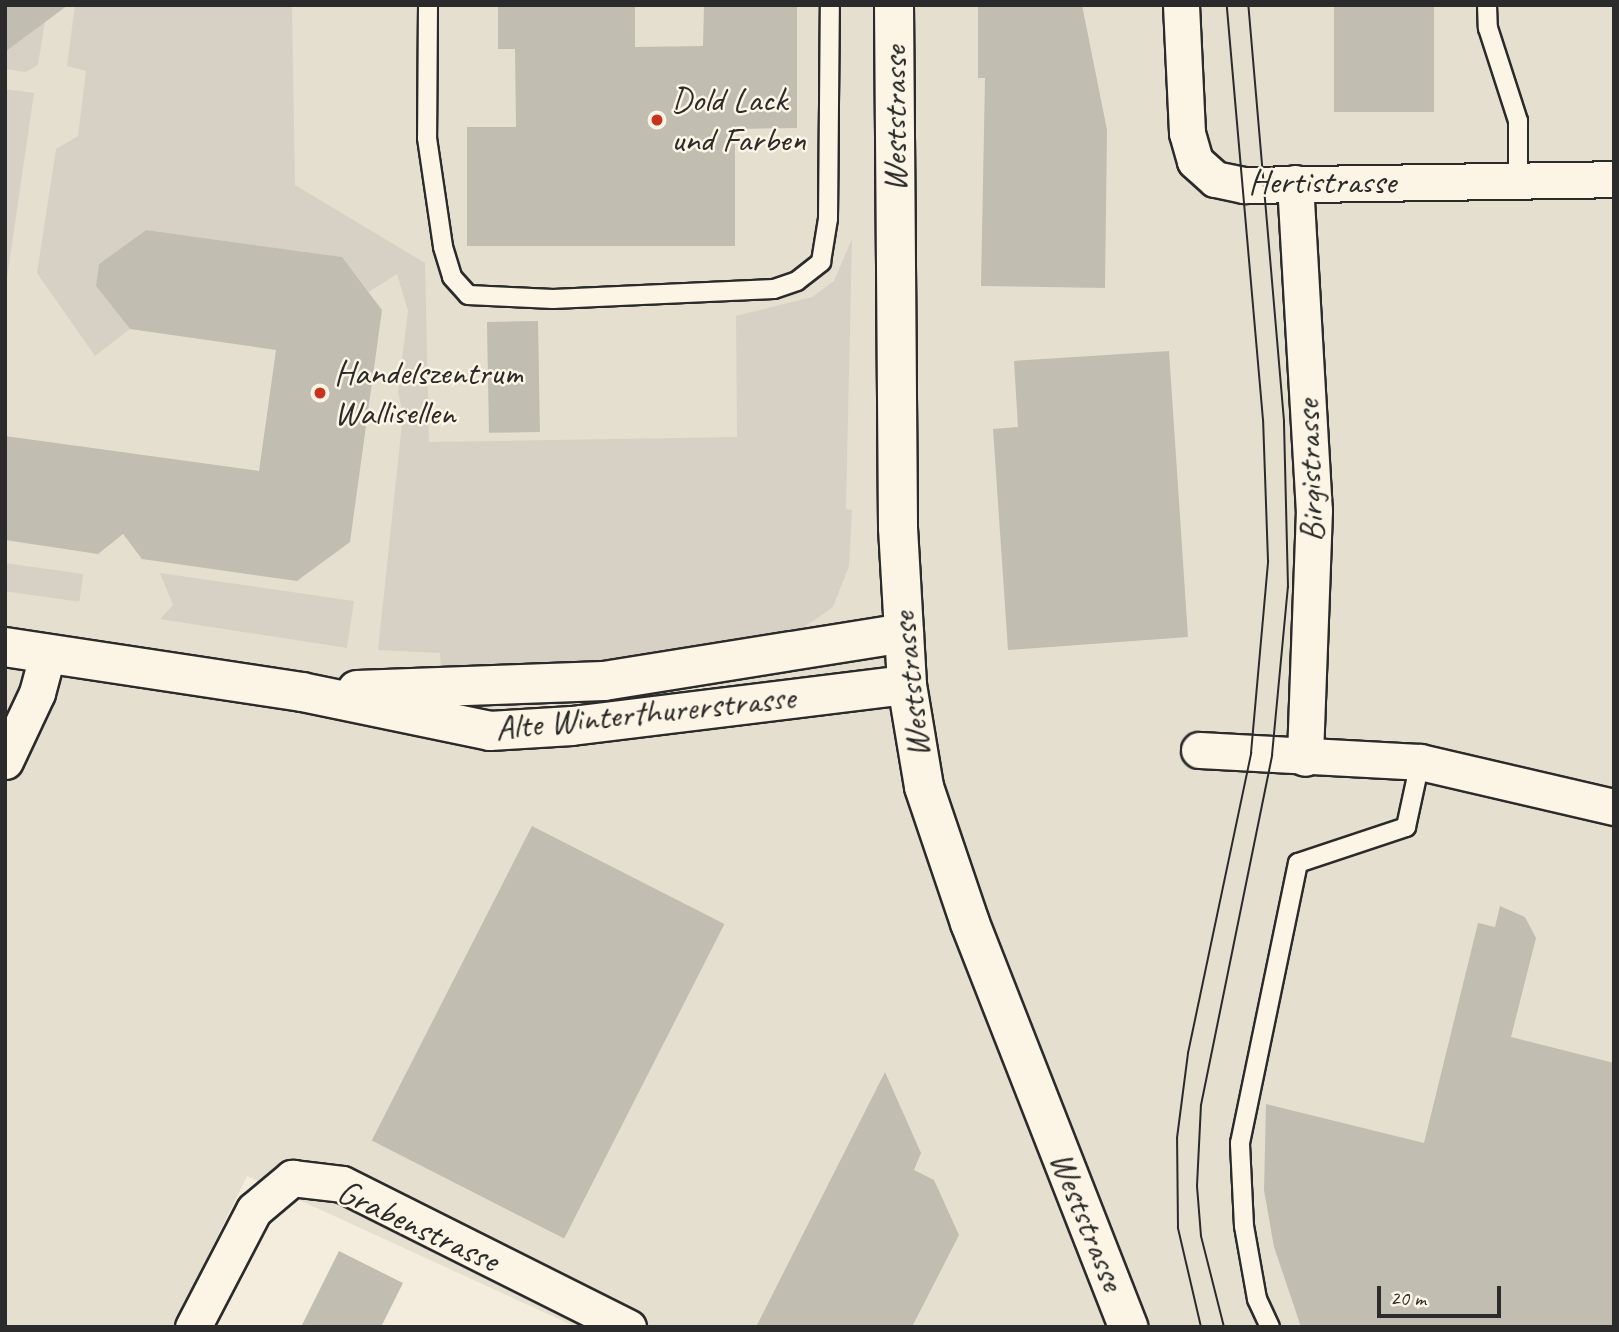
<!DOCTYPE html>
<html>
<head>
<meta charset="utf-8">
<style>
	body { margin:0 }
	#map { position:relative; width:1619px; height:1332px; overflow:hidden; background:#f4edde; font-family:Caveat,sans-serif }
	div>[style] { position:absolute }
	.built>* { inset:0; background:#e5dfd0 }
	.green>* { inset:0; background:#d6d1c4; transform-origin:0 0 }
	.building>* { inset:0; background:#c2bdb1; transform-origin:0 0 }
	.roads { filter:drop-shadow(2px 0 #2b2b2b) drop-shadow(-2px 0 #2b2b2b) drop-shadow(0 2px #2b2b2b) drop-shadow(0 -2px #2b2b2b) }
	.lane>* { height:18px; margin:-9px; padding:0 9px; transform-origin:9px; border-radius:9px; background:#fcf5e5 }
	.street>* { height:35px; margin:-17.5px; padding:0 17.5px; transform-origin:17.5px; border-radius:17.5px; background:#fcf5e5 }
	.secondary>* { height:38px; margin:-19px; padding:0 19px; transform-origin:19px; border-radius:19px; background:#fcf5e5 }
	.tram>* { height:2px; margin:-1px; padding:0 1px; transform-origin:1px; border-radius:1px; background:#2b2b2b }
	.dots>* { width:19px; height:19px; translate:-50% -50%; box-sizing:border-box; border:4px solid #fcf5e5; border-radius:50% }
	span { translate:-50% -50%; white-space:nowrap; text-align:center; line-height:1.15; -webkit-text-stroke:5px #fcf5e5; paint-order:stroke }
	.poi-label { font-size:35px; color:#2b2b2b }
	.left { translate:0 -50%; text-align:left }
	.street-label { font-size:35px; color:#2b2b2b }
	.frame { position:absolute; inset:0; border:7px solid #2b2b2b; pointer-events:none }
	.scale { position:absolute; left:1377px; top:1286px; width:124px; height:32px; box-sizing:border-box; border:4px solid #2b2b2b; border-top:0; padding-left:9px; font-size:21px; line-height:24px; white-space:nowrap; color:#2b2b2b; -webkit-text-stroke:5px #fcf5e5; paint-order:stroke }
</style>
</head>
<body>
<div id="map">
	<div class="built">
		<div style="clip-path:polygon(5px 5px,1614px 5px,1614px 1327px,576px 1327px,247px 1176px,173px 1327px,5px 1327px)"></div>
	</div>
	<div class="green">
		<div style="clip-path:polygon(75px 5px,292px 5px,295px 185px,425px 263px,429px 442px,737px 437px,736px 316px,812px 297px,834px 281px,852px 239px,846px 509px,852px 510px,849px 566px,833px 607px,800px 630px,756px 642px,555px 667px,441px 667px,440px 653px,378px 650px,403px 414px,398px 392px,408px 311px,397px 274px,369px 292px,341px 257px,146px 230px,99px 264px,96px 286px,130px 329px,95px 356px,37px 273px,56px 149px,78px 136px,86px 71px,67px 66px)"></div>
		<div style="clip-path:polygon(45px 21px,38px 65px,26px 72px,5px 69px,5px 52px)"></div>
		<div style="clip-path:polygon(5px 89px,34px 93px,5px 292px)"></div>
		<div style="left:5px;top:563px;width:79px;height:28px;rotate:8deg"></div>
		<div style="clip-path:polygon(160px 573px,354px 601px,347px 648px,160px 619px,173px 605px)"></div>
	</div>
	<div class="building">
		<div style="clip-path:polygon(5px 5px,68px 5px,5px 52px)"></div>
		<div style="clip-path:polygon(498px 5px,635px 5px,635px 47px,703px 46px,704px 5px,797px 5px,797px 128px,735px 129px,735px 246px,467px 246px,467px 127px,516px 127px,515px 49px,498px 49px)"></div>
		<div style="clip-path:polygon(978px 5px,1082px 5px,1107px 130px,1105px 288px,981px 286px,985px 78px,978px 78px)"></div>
		<div style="left:1334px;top:5px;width:100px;height:107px"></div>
		<div style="clip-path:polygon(146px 230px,342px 257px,382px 310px,350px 542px,297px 581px,142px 559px,123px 534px,98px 554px,5px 540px,5px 436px,259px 471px,276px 350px,130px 329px,96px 286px,99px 264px)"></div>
		<div style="left:538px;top:321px;width:111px;height:51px;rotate:89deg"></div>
		<div style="clip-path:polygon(1169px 351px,1188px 637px,1008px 650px,993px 429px,1018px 427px,1014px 361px)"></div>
		<div style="left:532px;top:826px;width:216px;height:353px;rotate:27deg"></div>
		<div style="clip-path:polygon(1500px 906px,1525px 917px,1536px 938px,1511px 1037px,1614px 1063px,1614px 1327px,1301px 1327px,1274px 1247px,1264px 1190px,1266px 1104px,1424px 1143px,1478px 923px,1495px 927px)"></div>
		<div style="clip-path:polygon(885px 1072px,921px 1153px,914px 1170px,934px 1180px,959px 1235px,912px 1327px,756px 1327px)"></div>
		<div style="clip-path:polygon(339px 1251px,403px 1283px,381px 1327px,301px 1327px)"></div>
	</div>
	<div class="roads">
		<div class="lane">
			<div style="left:428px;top:5px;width:133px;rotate:90.4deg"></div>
			<div style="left:427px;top:138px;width:110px;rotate:81.6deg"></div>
			<div style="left:443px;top:247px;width:31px;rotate:73deg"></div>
			<div style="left:452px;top:277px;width:24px;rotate:48deg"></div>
			<div style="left:468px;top:295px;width:85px;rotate:2.7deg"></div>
			<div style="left:553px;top:299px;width:221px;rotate:-2.6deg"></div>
			<div style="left:774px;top:289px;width:24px;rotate:-19deg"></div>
			<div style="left:797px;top:281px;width:31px;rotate:-38deg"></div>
			<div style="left:821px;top:262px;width:44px;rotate:-80.8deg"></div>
			<div style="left:828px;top:219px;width:214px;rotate:-89.5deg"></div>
			<div style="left:1487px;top:5px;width:23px;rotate:88deg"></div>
			<div style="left:1488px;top:28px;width:98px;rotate:72.1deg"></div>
			<div style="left:1518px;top:121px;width:58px;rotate:90deg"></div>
			<div style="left:1270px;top:1327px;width:31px;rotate:-115deg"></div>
			<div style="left:1257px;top:1299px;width:74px;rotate:-100.1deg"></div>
			<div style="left:1244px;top:1226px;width:83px;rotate:-92.8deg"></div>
			<div style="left:1240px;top:1143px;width:286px;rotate:-78.3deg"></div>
			<div style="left:1298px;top:863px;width:114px;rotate:-18.4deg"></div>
			<div style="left:1406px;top:827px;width:66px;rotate:-77.8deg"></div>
		</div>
		<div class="street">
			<div style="left:1181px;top:5px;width:128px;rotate:87.3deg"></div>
			<div style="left:1187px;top:133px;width:29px;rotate:74deg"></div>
			<div style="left:1195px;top:161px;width:27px;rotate:42deg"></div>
			<div style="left:1215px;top:179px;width:30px;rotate:12deg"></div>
			<div style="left:1244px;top:185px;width:370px;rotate:-0.9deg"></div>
			<div style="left:1295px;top:183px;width:328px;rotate:86.7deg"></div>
			<div style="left:1314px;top:510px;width:248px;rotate:92.1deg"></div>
			<div style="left:1199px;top:750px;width:221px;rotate:3.1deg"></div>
			<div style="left:1420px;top:762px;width:199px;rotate:13.1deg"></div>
			<div style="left:5px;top:761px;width:75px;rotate:-64.8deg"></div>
			<div style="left:37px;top:693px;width:42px;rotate:-75deg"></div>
			<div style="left:193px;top:1327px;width:132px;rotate:-62.5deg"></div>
			<div style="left:254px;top:1210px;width:50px;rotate:-40.1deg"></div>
			<div style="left:292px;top:1178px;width:50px;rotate:6.8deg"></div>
			<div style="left:342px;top:1184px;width:320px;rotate:26.6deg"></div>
		</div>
		<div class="secondary">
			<div style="left:894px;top:5px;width:523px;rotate:89.56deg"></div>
			<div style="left:898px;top:528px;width:157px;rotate:86.7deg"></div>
			<div style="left:907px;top:685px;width:103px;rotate:80.5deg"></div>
			<div style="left:924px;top:787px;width:144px;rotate:71.3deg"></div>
			<div style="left:970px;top:923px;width:434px;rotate:68.6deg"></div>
			<div style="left:5px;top:647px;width:300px;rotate:8.6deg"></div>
			<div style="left:302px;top:692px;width:192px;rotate:11.7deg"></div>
			<div style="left:490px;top:731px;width:82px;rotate:-3.5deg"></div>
			<div style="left:572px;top:726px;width:337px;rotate:-7deg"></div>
			<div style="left:357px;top:690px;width:247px;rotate:-2.1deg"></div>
			<div style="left:604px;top:681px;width:304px;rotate:-9.1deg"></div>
		</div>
	</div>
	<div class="tram">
		<div style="left:1201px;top:1327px;width:102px;rotate:-103.1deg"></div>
		<div style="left:1178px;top:1228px;width:90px;rotate:-90.6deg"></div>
		<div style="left:1177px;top:1138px;width:86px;rotate:-82.6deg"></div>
		<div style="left:1188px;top:1053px;width:307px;rotate:-78.1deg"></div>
		<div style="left:1251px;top:753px;width:193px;rotate:-84.9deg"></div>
		<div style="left:1268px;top:561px;width:141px;rotate:-92deg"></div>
		<div style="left:1263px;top:420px;width:417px;rotate:-95deg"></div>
		<div style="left:1224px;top:1327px;width:94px;rotate:-104.2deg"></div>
		<div style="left:1201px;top:1236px;width:50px;rotate:-94.6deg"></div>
		<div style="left:1197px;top:1186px;width:81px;rotate:-87.2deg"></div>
		<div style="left:1201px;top:1105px;width:357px;rotate:-78.5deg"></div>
		<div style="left:1272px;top:755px;width:169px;rotate:-84.6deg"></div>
		<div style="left:1288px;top:587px;width:166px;rotate:-91.4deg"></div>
		<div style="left:1284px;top:421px;width:418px;rotate:-94.9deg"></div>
	</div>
	<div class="dots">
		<div style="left:657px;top:120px;background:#c8321e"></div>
		<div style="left:320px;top:393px;background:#c8321e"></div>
	</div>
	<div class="poi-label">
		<span class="left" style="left:671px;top:120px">Dold Lack<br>und Farben</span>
		<span class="left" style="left:334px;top:393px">Handelszentrum<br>Wallisellen</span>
	</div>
	<div class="street-label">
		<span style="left:895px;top:119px;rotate:-90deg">Weststrasse</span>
		<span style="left:1322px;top:182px">Hertistrasse</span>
		<span style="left:1310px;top:471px;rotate:-92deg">Birgistrasse</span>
		<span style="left:911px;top:685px;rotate:-96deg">Weststrasse</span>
		<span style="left:645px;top:713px;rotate:-6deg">Alte Winterthurerstrasse</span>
		<span style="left:1087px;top:1221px;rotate:68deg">Weststrasse</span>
		<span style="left:418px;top:1226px;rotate:25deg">Grabenstrasse</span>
	</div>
	<div class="frame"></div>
	<div class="scale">20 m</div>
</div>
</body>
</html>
